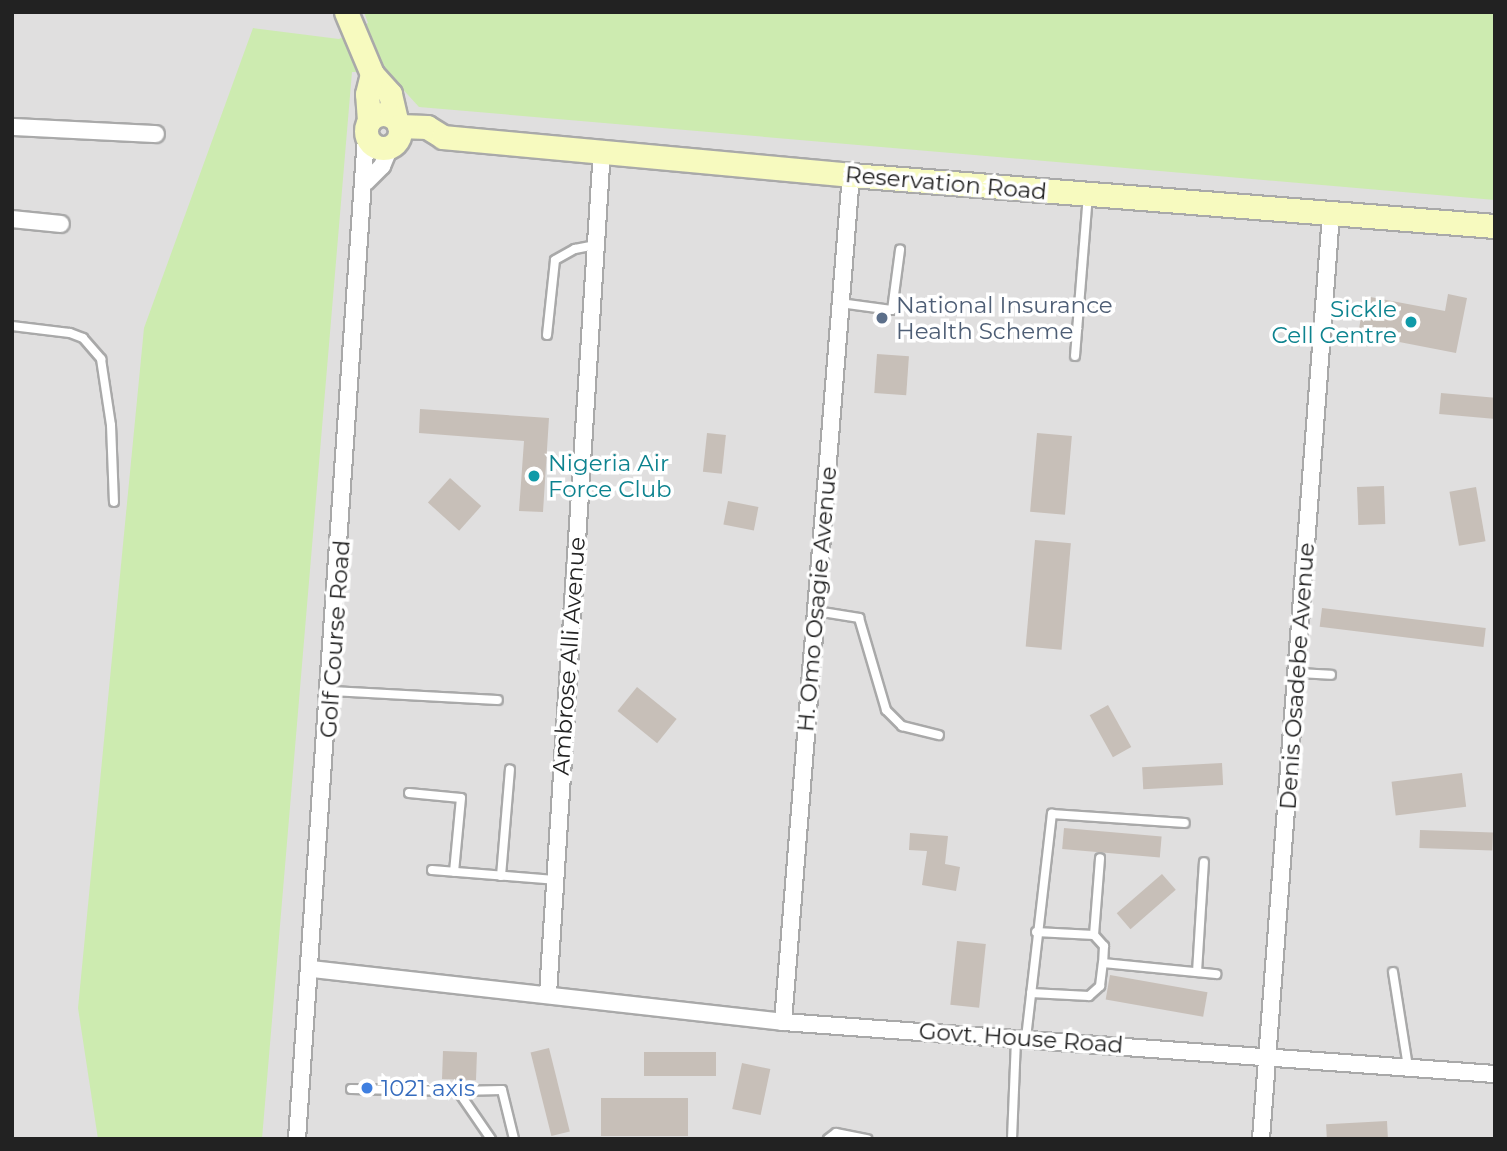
<!DOCTYPE html>
<html>
<head>
<meta charset="utf-8">
<style>
	body { margin:0 }
	#map { position:relative; width:1507px; height:1151px; overflow:hidden; background:#f2efe9; font-family:Montserrat,sans-serif }
	div>[style] { position:absolute }
	.residential>* { inset:0; background:#e0dfdf; transform-origin:0 0 }
	.grass>* { inset:0; background:#cdebb0 }
	.building>* { inset:0; background:#c7bfb8; transform-origin:0 0 }
	.roads { filter:drop-shadow(2px 0 #a9a9a9) drop-shadow(-2px 0 #a9a9a9) drop-shadow(0 2px #a9a9a9) drop-shadow(0 -2px #a9a9a9) }
	.lane>* { height:8px; margin:-4px; padding:0 4px; transform-origin:4px; border-radius:4px; background:#fff }
	.street>* { height:16px; margin:-8px; padding:0 8px; transform-origin:8px; border-radius:8px; background:#fff }
	.secondary>* { height:23px; margin:-11.5px; padding:0 11.5px; transform-origin:11.5px; border-radius:11.5px; background:#f7fabf }
	.secondary>.ring { margin:-11.5px; padding:0; box-sizing:content-box; background:none; border:23px solid #f7fabf; border-radius:50% }
	.dots>* { width:19px; height:19px; translate:-50% -50%; box-sizing:border-box; border:4px solid #fff; border-radius:50% }
	span { translate:-50% -50%; white-space:nowrap; text-align:center; line-height:1.15; -webkit-text-stroke:7px #fff; paint-order:stroke }
	.street-label { font-size:23px; color:#222 }
	.service-label { font-size:23px; color:#4e5e75 }
	.left { translate:0 -50%; text-align:left }
	.culture-label { font-size:23px; color:#0d838f }
	.right { translate:-100% -50%; text-align:right }
	.shop-label { font-size:23px; color:#366cbe }
	.frame { position:absolute; inset:0; border:14px solid #222; pointer-events:none }
</style>
</head>
<body>
<div id="map">
	<div class="residential">
		<div style="left:12px;top:12px;width:1483px;height:1127px"></div>
	</div>
	<div class="grass">
		<div style="clip-path:polygon(364px 12px,1495px 12px,1495px 200px,419px 107px,387px 72px,352px 72px,262px 1139px,98px 1139px,78px 1008px,144px 328px,253px 28px,339px 39px,368px 23px)"></div>
	</div>
	<div class="building">
		<div style="clip-path:polygon(1448px 294px,1467px 298px,1456px 353px,1358px 334px,1365px 296px,1445px 311px)"></div>
		<div style="left:877px;top:354px;width:32px;height:39px;rotate:4deg"></div>
		<div style="left:1441px;top:393px;width:54px;height:21px;rotate:5deg"></div>
		<div style="clip-path:polygon(420px 409px,549px 418px,543px 512px,519px 511px,524px 441px,419px 433px)"></div>
		<div style="left:707px;top:433px;width:19px;height:39px;rotate:6deg"></div>
		<div style="left:1037px;top:433px;width:35px;height:79px;rotate:5deg"></div>
		<div style="left:450px;top:478px;width:42px;height:33px;rotate:42deg"></div>
		<div style="left:1384px;top:486px;width:38px;height:27px;rotate:88deg"></div>
		<div style="left:1476px;top:487px;width:55px;height:27px;rotate:80deg"></div>
		<div style="left:728px;top:501px;width:31px;height:24px;rotate:11deg"></div>
		<div style="left:1035px;top:540px;width:36px;height:107px;rotate:5deg"></div>
		<div style="left:1322px;top:608px;width:165px;height:19px;rotate:7deg"></div>
		<div style="left:637px;top:687px;width:51px;height:31px;rotate:39deg"></div>
		<div style="left:1108px;top:705px;width:48px;height:21px;rotate:61deg"></div>
		<div style="left:1222px;top:763px;width:22px;height:80px;rotate:87deg"></div>
		<div style="left:1462px;top:773px;width:34px;height:71px;rotate:83deg"></div>
		<div style="left:1064px;top:828px;width:98px;height:21px;rotate:5deg"></div>
		<div style="left:1420px;top:830px;width:73px;height:18px;rotate:2deg"></div>
		<div style="clip-path:polygon(910px 833px,948px 836px,945px 864px,960px 867px,956px 891px,922px 885px,927px 851px,909px 850px)"></div>
		<div style="left:1162px;top:874px;width:21px;height:60px;rotate:49deg"></div>
		<div style="left:957px;top:941px;width:29px;height:64px;rotate:6deg"></div>
		<div style="left:1110px;top:975px;width:99px;height:25px;rotate:10deg"></div>
		<div style="left:549px;top:1048px;width:86px;height:19px;rotate:76deg"></div>
		<div style="left:443px;top:1051px;width:34px;height:28px;rotate:2deg"></div>
		<div style="left:644px;top:1052px;width:72px;height:24px"></div>
		<div style="left:742px;top:1063px;width:29px;height:47px;rotate:12deg"></div>
		<div style="left:688px;top:1098px;width:38px;height:87px;rotate:90deg"></div>
		<div style="left:1387px;top:1121px;width:18px;height:61px;rotate:87deg"></div>
	</div>
	<div class="roads">
		<div class="lane">
			<div style="left:840px;top:303px;width:52px;rotate:7.7deg"></div>
			<div style="left:892px;top:310px;width:61px;rotate:-82.4deg"></div>
			<div style="left:12px;top:326px;width:58px;rotate:6.9deg"></div>
			<div style="left:70px;top:333px;width:14px;rotate:21deg"></div>
			<div style="left:83px;top:338px;width:28px;rotate:49deg"></div>
			<div style="left:101px;top:359px;width:67px;rotate:81.4deg"></div>
			<div style="left:111px;top:425px;width:77px;rotate:87.8deg"></div>
			<div style="left:547px;top:335px;width:75px;rotate:-83.9deg"></div>
			<div style="left:555px;top:260px;width:23px;rotate:-29deg"></div>
			<div style="left:575px;top:249px;width:21px;rotate:-11deg"></div>
			<div style="left:1075px;top:356px;width:162px;rotate:-85.4deg"></div>
			<div style="left:816px;top:611px;width:44px;rotate:9.2deg"></div>
			<div style="left:859px;top:618px;width:96px;rotate:73.6deg"></div>
			<div style="left:886px;top:710px;width:23px;rotate:45deg"></div>
			<div style="left:902px;top:726px;width:38px;rotate:14deg"></div>
			<div style="left:1298px;top:673px;width:33px;rotate:3deg"></div>
			<div style="left:331px;top:691px;width:167px;rotate:3.1deg"></div>
			<div style="left:409px;top:793px;width:52px;rotate:5.5deg"></div>
			<div style="left:461px;top:798px;width:74px;rotate:95.4deg"></div>
			<div style="left:432px;top:870px;width:123px;rotate:4.6deg"></div>
			<div style="left:501px;top:876px;width:107px;rotate:-85.2deg"></div>
			<div style="left:1036px;top:932px;width:58px;rotate:3deg"></div>
			<div style="left:1094px;top:935px;width:15px;rotate:48deg"></div>
			<div style="left:1104px;top:946px;width:17px;rotate:93deg"></div>
			<div style="left:1103px;top:963px;width:114px;rotate:5.6deg"></div>
			<div style="left:1094px;top:935px;width:77px;rotate:-85.5deg"></div>
			<div style="left:1197px;top:972px;width:110px;rotate:-86.4deg"></div>
			<div style="left:1393px;top:972px;width:96px;rotate:81deg"></div>
			<div style="left:1031px;top:993px;width:58px;rotate:3deg"></div>
			<div style="left:1089px;top:996px;width:15px;rotate:-42deg"></div>
			<div style="left:1100px;top:986px;width:23px;rotate:-83deg"></div>
			<div style="left:1026px;top:1038px;width:226px;rotate:-83.4deg"></div>
			<div style="left:1052px;top:814px;width:133px;rotate:3.9deg"></div>
			<div style="left:351px;top:1089px;width:107px;rotate:1.1deg"></div>
			<div style="left:491px;top:1139px;width:58px;rotate:-124.5deg"></div>
			<div style="left:458px;top:1091px;width:44px;rotate:-1.3deg"></div>
			<div style="left:502px;top:1090px;width:50px;rotate:76.2deg"></div>
			<div style="left:828px;top:1139px;width:10px;rotate:-37deg"></div>
			<div style="left:836px;top:1133px;width:32px;rotate:11deg"></div>
			<div style="left:1012px;top:1139px;width:101px;rotate:-87.7deg"></div>
		</div>
		<div class="street">
			<div style="left:12px;top:127px;width:144px;rotate:2.8deg"></div>
			<div style="left:366px;top:182px;width:23px;rotate:-45deg"></div>
			<div style="left:382px;top:166px;width:21px;rotate:-67deg"></div>
			<div style="left:12px;top:219px;width:49px;rotate:5.8deg"></div>
			<div style="left:312px;top:969px;width:474px;rotate:6.4deg"></div>
			<div style="left:783px;top:1022px;width:714px;rotate:4.18deg"></div>
			<div style="left:548px;top:994px;width:846px;rotate:-86.34deg"></div>
			<div style="left:783px;top:1022px;width:850px;rotate:-85.41deg"></div>
			<div style="left:297px;top:1139px;width:1005px;rotate:-86.06deg"></div>
			<div style="left:1261px;top:1139px;width:928px;rotate:-85.67deg"></div>
		</div>
		<div class="secondary">
			<div style="left:346px;top:12px;width:67px;rotate:67.2deg"></div>
			<div style="left:372px;top:74px;width:27px;rotate:48deg"></div>
			<div style="left:390px;top:94px;width:26px;rotate:77deg"></div>
			<div class="ring" style="left:366px;top:114px;width:11px;height:11px"></div>
			<div style="left:369px;top:121px;width:27px;rotate:-94deg"></div>
			<div style="left:367px;top:94px;width:21px;rotate:-76deg"></div>
			<div style="left:399px;top:126px;width:28px;rotate:2deg"></div>
			<div style="left:427px;top:127px;width:19px;rotate:32deg"></div>
			<div style="left:443px;top:137px;width:410px;rotate:5.3deg"></div>
			<div style="left:851px;top:175px;width:646px;rotate:4.53deg"></div>
		</div>
	</div>
	<div class="dots">
		<div style="left:882px;top:318px;background:#5c6f8a"></div>
		<div style="left:1411px;top:322px;background:#0f9aa8"></div>
		<div style="left:534px;top:476px;background:#0f9aa8"></div>
		<div style="left:367px;top:1088px;background:#3f7fe0"></div>
	</div>
	<div class="street-label">
		<span style="left:946px;top:183px;rotate:5deg">Reservation Road</span>
		<span style="left:817px;top:599px;rotate:-85deg">H. Omo Osagie Avenue</span>
		<span style="left:335px;top:639px;rotate:-86deg">Golf Course Road</span>
		<span style="left:569px;top:656px;rotate:-86deg">Ambrose Alli Avenue</span>
		<span style="left:1297px;top:676px;rotate:-86deg">Denis Osadebe Avenue</span>
		<span style="left:1021px;top:1038px;rotate:4deg">Govt. House Road</span>
	</div>
	<div class="service-label">
		<span class="left" style="left:896px;top:318px">National Insurance<br>Health Scheme</span>
	</div>
	<div class="culture-label">
		<span class="right" style="left:1397px;top:322px">Sickle<br>Cell Centre</span>
		<span class="left" style="left:548px;top:476px">Nigeria Air<br>Force Club</span>
	</div>
	<div class="shop-label">
		<span class="left" style="left:381px;top:1088px">1021 axis</span>
	</div>
	<div class="frame"></div>
</div>
</body>
</html>
